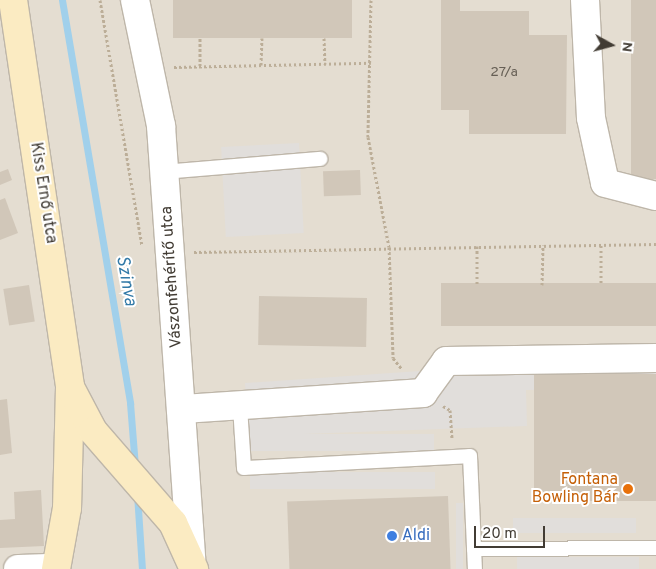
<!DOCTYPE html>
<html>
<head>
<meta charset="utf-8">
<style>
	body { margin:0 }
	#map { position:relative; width:656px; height:569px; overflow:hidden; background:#f0ece3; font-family:Overpass,sans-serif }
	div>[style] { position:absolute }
	.residential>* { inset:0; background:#e4ddd1; transform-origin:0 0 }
	.parking>* { inset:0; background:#e1dedb; transform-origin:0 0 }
	.stream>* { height:7px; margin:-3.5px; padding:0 3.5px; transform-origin:3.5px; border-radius:3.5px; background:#a1d0eb }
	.building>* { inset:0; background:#d1c7b9; transform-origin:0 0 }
	.path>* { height:3px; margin-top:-1.5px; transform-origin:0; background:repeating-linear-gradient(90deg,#bcae98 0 2.5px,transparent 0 5px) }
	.roads { filter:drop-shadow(1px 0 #beb6a9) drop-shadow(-1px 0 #beb6a9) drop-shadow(0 1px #beb6a9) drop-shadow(0 -1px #beb6a9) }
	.lane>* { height:14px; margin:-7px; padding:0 7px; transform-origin:7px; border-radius:7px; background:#fff }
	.street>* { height:28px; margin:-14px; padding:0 14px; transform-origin:14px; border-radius:14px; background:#fff }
	.secondary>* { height:28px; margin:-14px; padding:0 14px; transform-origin:14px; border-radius:14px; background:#fbebc2 }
	.dots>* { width:14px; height:14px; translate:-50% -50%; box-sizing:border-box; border:2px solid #fff; border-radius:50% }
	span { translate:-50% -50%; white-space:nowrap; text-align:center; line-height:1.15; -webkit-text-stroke:4px #fff; paint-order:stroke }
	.number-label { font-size:14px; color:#665f55 }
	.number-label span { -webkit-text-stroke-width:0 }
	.street-label { font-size:16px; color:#423c34 }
	.food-label { font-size:16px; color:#c56008 }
	.right { translate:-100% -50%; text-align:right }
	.shop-label { font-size:16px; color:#366cbe }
	.left { translate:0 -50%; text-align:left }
	.water-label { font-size:18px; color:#337aa7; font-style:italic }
	.north { position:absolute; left:586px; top:20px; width:50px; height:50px; -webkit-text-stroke:4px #fff; paint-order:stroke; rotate:97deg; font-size:14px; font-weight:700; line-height:20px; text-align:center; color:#423c34 }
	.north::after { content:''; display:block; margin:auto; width:18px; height:22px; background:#423c34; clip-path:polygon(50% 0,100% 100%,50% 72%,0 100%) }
	.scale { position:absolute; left:474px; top:526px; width:71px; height:22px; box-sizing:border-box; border:2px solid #423c34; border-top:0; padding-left:6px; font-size:15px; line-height:18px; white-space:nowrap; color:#423c34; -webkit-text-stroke:4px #fff; paint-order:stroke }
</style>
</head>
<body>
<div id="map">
	<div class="residential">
		<div style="left:0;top:0;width:656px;height:569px"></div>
	</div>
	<div class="parking">
		<div style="left:299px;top:143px;width:90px;height:78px;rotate:87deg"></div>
		<div style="clip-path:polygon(534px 363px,656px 363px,656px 388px,526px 390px,527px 426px,248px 436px,245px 383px)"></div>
		<div style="left:434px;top:434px;width:17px;height:185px;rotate:90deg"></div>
		<div style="left:435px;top:472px;width:17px;height:185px;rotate:90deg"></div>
		<div style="left:456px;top:503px;width:7px;height:66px"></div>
		<div style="left:636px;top:518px;width:15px;height:123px;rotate:90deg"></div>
		<div style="left:639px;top:557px;width:12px;height:122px;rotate:90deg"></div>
	</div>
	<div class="stream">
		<div style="left:62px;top:0;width:409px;rotate:80.4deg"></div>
		<div style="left:130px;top:403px;width:63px;rotate:85.5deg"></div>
		<div style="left:137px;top:494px;width:75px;rotate:86.2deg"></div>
	</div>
	<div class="building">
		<div style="left:173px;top:0;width:179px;height:38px"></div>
		<div style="clip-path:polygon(441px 0,460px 0,460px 11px,529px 11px,529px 35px,567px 35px,566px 134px,469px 134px,469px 110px,441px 110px)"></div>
		<div style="left:631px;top:0;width:25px;height:179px"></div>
		<div style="clip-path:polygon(8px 169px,12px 180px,0 185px,0 172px)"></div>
		<div style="left:360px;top:170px;width:25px;height:37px;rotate:88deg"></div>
		<div style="clip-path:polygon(5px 198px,18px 233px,0 240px,0 200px)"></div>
		<div style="left:656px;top:283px;width:43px;height:215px;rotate:90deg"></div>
		<div style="left:29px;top:285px;width:37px;height:26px;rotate:81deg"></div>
		<div style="left:259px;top:296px;width:108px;height:49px;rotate:1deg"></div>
		<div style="left:656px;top:374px;width:127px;height:122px;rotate:90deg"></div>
		<div style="clip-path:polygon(7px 399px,12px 453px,0 455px,0 400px)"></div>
		<div style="clip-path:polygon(41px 490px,44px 546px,0 548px,0 520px,15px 519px,14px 492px)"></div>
		<div style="left:448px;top:496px;width:73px;height:161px;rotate:88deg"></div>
	</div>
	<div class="path">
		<div style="left:100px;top:0;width:249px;rotate:80.3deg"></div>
		<div style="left:371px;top:0;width:137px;rotate:91.3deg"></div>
		<div style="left:368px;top:137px;width:112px;rotate:79.2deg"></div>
		<div style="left:389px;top:247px;width:111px;rotate:87.9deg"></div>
		<div style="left:393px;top:358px;width:14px;rotate:51deg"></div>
		<div style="left:324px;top:38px;width:26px;rotate:88deg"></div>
		<div style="left:261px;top:65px;width:27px;rotate:-88deg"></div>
		<div style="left:200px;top:66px;width:28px;rotate:-90deg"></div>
		<div style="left:174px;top:67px;width:197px;rotate:-1.2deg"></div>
		<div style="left:601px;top:245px;width:39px;rotate:90deg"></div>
		<div style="left:477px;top:246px;width:39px;rotate:90deg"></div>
		<div style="left:194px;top:252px;width:462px;rotate:-1deg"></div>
		<div style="left:542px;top:285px;width:40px;rotate:-88.6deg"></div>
		<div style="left:443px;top:406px;width:8px;rotate:30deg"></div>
		<div style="left:450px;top:410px;width:29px;rotate:86deg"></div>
	</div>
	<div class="roads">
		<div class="lane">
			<div style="left:164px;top:172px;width:157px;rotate:-4.8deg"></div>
			<div style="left:240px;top:407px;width:61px;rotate:86.2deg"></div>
			<div style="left:244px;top:468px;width:226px;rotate:-3deg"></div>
			<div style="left:470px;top:456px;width:113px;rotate:87.5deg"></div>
			<div style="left:474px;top:549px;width:182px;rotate:-0.3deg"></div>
		</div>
		<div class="street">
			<div style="left:135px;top:0;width:129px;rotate:78.3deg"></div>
			<div style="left:161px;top:126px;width:432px;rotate:86deg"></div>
			<div style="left:585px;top:0;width:118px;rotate:87.1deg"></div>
			<div style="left:591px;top:118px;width:66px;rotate:77.8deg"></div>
			<div style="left:605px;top:183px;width:53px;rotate:14.3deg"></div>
			<div style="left:183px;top:409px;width:241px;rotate:-3.8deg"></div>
			<div style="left:423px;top:393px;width:39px;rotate:-54deg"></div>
			<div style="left:446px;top:361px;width:210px;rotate:-0.8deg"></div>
			<div style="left:18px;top:569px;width:38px;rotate:-2deg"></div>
		</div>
		<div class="secondary">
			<div style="left:13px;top:0;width:391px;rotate:81.6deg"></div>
			<div style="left:70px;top:387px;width:121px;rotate:91.4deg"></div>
			<div style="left:67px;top:508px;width:62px;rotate:100.2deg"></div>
			<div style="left:72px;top:391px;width:45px;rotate:62.3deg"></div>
			<div style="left:93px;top:431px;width:122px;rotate:49deg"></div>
			<div style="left:173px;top:523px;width:51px;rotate:65.5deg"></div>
		</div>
	</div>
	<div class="dots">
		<div style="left:628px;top:489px;background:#e8710a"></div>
		<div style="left:392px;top:536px;background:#3f7fe0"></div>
	</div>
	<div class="number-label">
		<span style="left:504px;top:73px">27/a</span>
	</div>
	<div class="street-label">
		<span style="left:43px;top:193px;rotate:81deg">Kiss Ernő utca</span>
		<span style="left:172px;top:277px;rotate:-94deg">Vászonfehérítő utca</span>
	</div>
	<div class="food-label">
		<span class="right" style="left:618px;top:489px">Fontana<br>Bowling Bár</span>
	</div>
	<div class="shop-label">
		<span class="left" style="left:402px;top:536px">Aldi</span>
	</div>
	<div class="water-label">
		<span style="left:125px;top:281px;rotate:80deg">Szinva</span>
	</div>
	<div class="north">N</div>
	<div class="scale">20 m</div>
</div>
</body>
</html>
